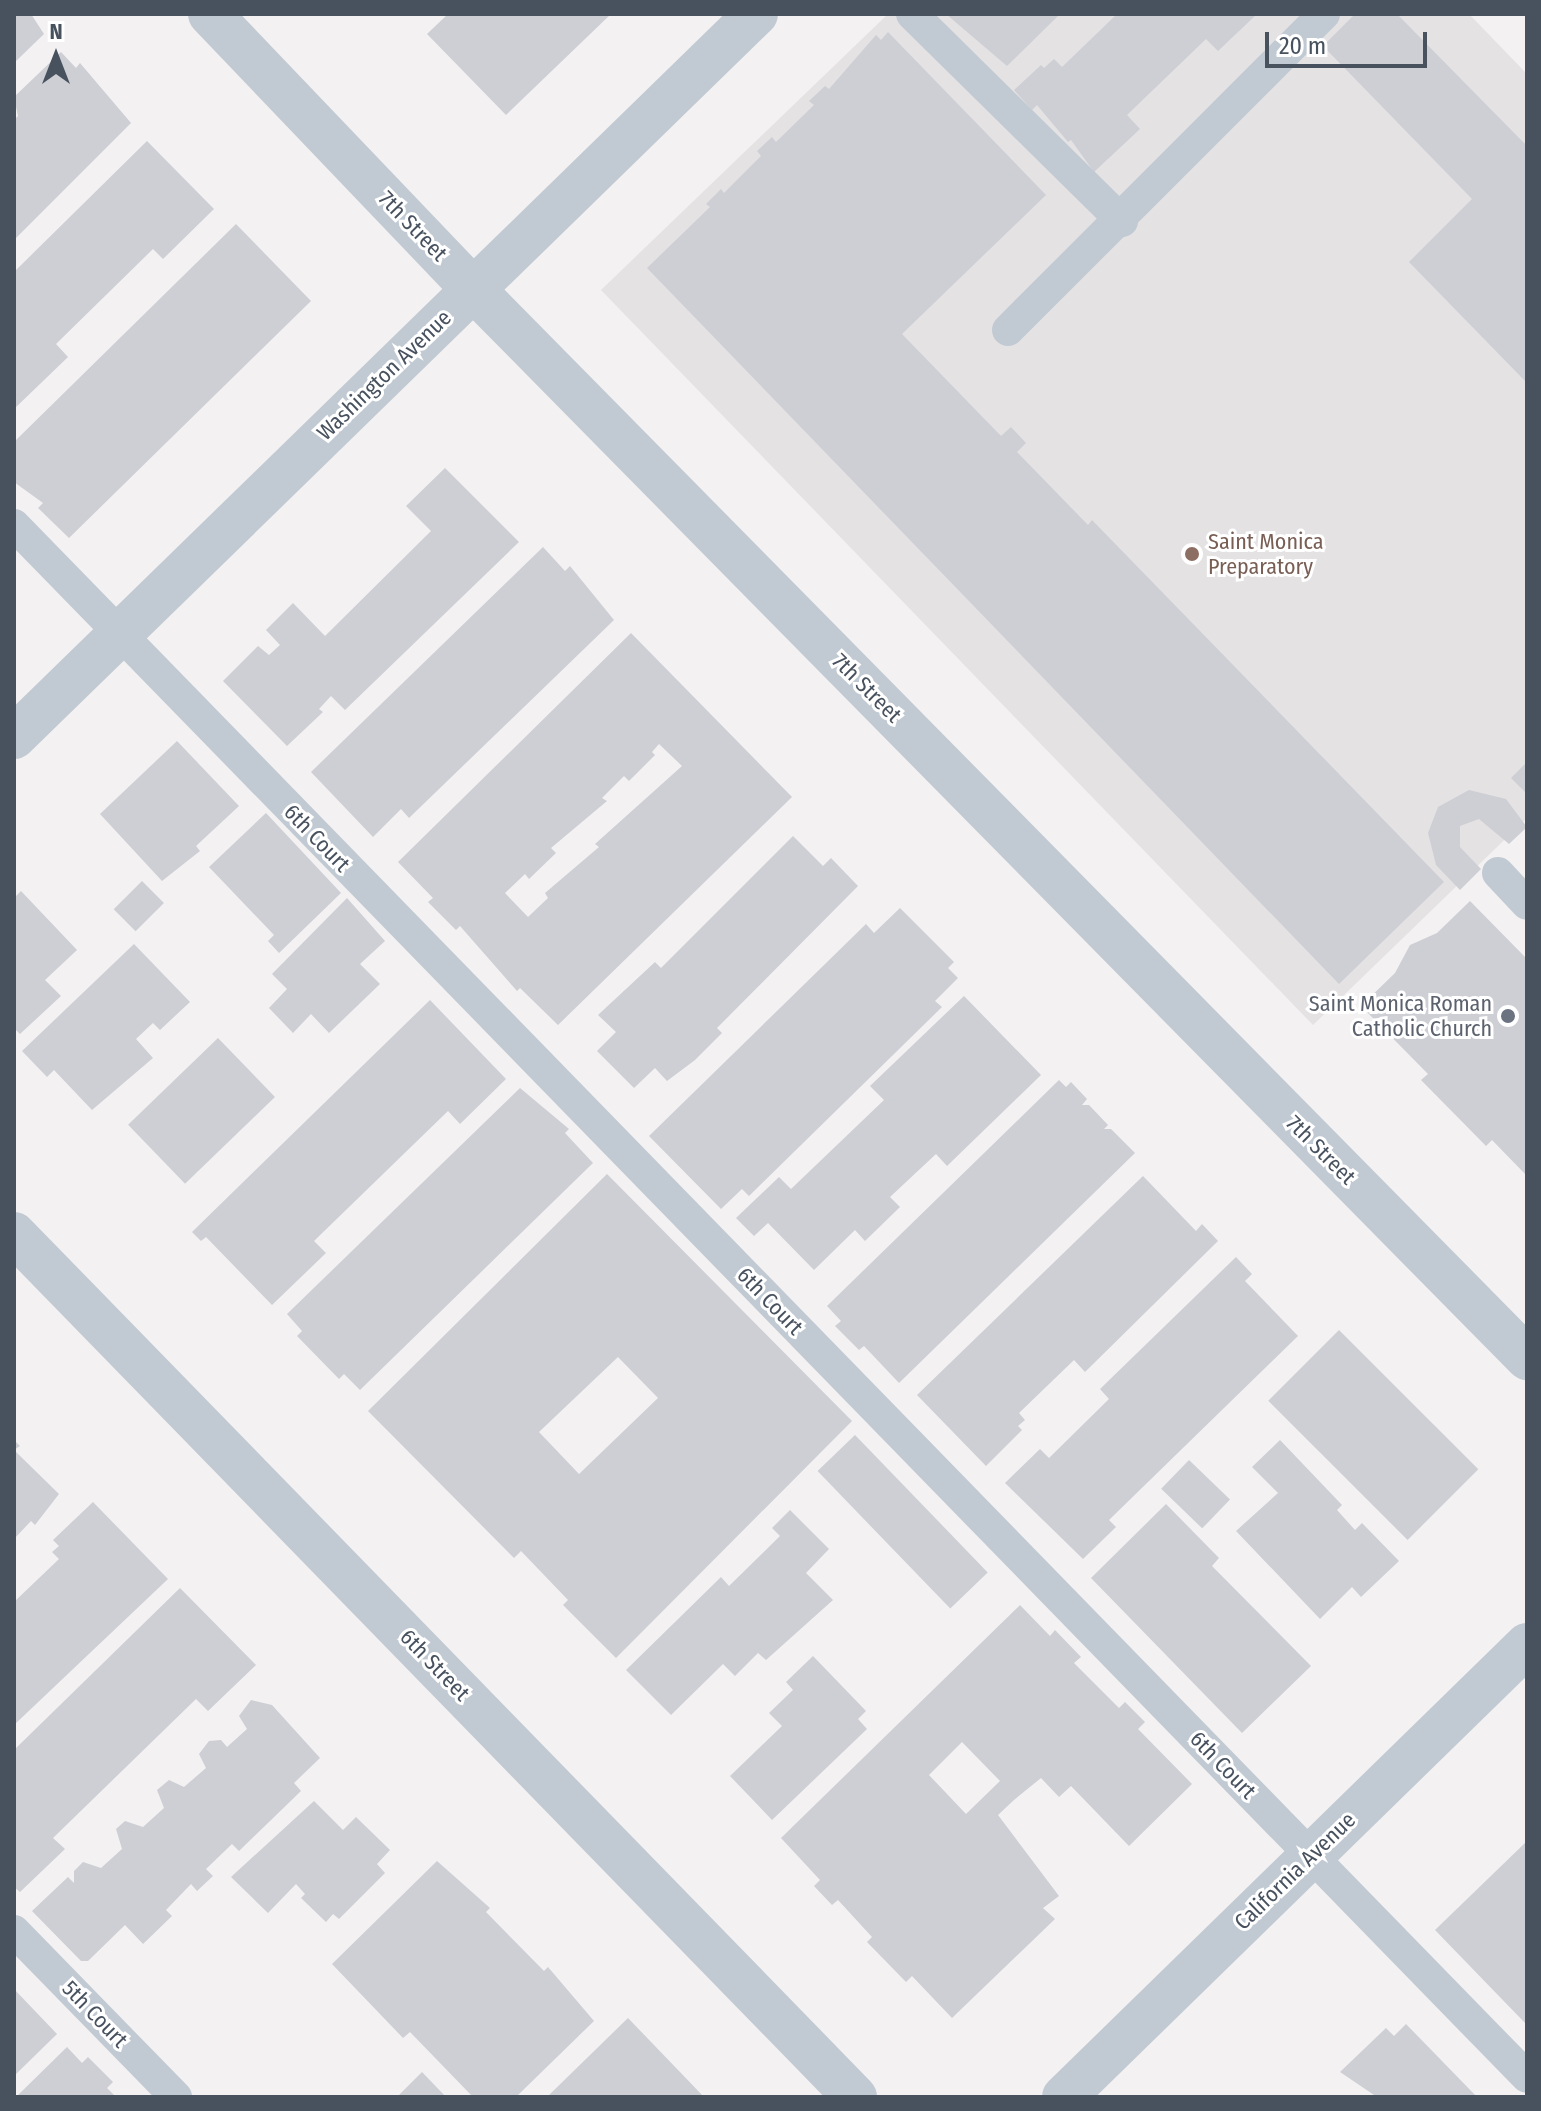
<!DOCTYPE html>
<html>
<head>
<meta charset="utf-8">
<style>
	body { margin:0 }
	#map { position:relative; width:1541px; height:2111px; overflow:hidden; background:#f3f1f1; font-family:"Fira Sans Condensed",sans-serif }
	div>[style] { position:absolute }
	.education>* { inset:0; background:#e4e2e3 }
	.building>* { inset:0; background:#cdcfd5; transform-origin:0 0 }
	.service>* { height:32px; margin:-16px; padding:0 16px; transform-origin:16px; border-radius:16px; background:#c1cad3 }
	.minor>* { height:44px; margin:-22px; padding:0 22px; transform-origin:22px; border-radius:22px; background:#c1cad3 }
	.dots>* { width:22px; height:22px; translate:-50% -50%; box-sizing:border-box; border:4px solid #fff; border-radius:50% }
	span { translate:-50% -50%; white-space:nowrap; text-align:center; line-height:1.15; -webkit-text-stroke:6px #fff; paint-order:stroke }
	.street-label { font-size:22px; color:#48525f }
	.education-label { font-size:22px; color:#785e54 }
	.left { translate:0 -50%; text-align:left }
	.worship-label { font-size:22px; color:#5b616d }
	.right { translate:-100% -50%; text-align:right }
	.frame { position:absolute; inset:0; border:16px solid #48525f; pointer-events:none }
	.north { position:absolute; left:16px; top:16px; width:80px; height:80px; -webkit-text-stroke:6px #fff; paint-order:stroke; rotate:0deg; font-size:22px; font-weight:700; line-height:32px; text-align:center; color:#48525f }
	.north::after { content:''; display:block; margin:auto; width:28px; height:36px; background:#48525f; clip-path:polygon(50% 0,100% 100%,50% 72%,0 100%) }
	.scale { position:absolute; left:1265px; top:32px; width:162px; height:36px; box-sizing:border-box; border:4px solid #48525f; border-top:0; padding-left:10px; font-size:24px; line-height:28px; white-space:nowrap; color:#48525f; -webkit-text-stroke:6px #fff; paint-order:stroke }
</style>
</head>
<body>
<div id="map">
	<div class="education">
		<div style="clip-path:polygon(888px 14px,1469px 14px,1527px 74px,1527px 818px,1313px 1025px,601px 290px)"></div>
	</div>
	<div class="building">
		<div style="clip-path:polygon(14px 14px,31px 14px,44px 34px,14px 63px)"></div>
		<div style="clip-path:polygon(448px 14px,611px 14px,506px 115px,427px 34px)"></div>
		<div style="clip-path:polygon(946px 14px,1060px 14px,1007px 66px)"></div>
		<div style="clip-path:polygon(1117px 14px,1257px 14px,1218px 51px,1206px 39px,1127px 115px,1140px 129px,1094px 172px,1071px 140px,1068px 142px,1037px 105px,1032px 110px,1014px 90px,1041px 65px,1044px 68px,1054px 59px,1062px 67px)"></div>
		<div style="clip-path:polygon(1355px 14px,1397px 14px,1527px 146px,1527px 383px,1409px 262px,1472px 199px,1323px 46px)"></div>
		<div style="clip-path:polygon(888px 32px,1046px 195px,902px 334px,1001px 436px,1011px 427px,1026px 443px,1017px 452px,1088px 525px,1092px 520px,1444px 882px,1339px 984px,647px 268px,710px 207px,706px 204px,721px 189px,724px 193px,761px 156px,757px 151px,772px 137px,776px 142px,814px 105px,809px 101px,825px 86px,829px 89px,876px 35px,881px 40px)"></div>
		<div style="clip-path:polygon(61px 52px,76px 68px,80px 63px,131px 123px,14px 240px,14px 120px,18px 116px,14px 97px)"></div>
		<div style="clip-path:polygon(147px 141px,214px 209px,163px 259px,153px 249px,56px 344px,68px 357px,14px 409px,14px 272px)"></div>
		<div style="clip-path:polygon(236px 224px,311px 301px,69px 538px,38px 508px,43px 503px,14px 482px,14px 442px)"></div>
		<div style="clip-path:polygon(445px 468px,519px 542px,345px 710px,331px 696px,319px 709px,323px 712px,287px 746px,223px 681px,258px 646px,269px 655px,280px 645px,266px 630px,293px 603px,325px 636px,431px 531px,406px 506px)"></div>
		<div style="clip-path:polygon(543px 547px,565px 571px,570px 566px,614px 620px,409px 818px,401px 809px,373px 837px,311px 772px)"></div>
		<div style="clip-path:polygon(evenodd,631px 633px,792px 797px,558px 1025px,520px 988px,517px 991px,460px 926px,456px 930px,428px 902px,433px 898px,398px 862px,631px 633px,659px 744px,682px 766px,595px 844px,599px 847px,545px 893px,548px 898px,528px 917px,505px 893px,525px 874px,529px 879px,556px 853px,551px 848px,607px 801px,602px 798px,624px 776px,629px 781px,655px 755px,652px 752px,659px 744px)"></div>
		<div style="clip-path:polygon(177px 741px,239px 806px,196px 846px,200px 851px,162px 881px,100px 814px)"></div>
		<div style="clip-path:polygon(1527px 762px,1527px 794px,1511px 778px)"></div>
		<div style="clip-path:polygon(1469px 790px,1506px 799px,1527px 827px,1509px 844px,1479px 819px,1460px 826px,1460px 847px,1481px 869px,1460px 890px,1436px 865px,1428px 833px,1438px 807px)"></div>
		<div style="clip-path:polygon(266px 813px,341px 893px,279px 953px,268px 941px,274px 935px,209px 867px)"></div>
		<div style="clip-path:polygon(793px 836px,823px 866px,831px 858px,858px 886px,717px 1028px,722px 1033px,695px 1060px,667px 1081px,655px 1068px,634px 1088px,597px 1051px,616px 1032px,598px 1015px,655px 962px,661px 968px)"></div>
		<div style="left:142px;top:881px;width:31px;height:40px;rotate:45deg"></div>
		<div style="clip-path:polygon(21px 891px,77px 950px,45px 980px,61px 996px,20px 1034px,14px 1028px,14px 898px)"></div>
		<div style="clip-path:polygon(347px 898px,385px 941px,360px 964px,380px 984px,329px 1033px,311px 1014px,293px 1033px,269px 1008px,287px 989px,272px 974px)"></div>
		<div style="clip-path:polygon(1470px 901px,1527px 959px,1527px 1176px,1492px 1140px,1486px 1146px,1421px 1080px,1428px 1074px,1361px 1006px,1395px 973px,1410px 945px,1437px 933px)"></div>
		<div style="clip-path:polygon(900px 908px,954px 962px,948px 968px,958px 978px,935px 1001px,942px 1007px,749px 1196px,742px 1189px,721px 1209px,649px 1136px,866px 924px,874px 933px)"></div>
		<div style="clip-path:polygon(134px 944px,190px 1002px,160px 1030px,153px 1023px,136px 1039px,153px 1058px,92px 1110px,54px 1070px,47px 1077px,22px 1051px)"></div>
		<div style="clip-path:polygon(964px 996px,1041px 1075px,947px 1166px,936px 1154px,890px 1197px,900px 1207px,865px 1241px,855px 1230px,814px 1270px,768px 1223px,754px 1236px,736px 1218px,779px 1177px,791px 1189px,884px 1100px,870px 1086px)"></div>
		<div style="clip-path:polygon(430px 1000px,506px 1079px,460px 1124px,448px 1111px,314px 1241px,326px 1253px,272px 1305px,206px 1237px,201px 1241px,192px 1232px)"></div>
		<div style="left:218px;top:1038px;width:82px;height:125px;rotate:46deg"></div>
		<div style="clip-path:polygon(1059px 1080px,1066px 1087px,1071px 1082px,1087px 1099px,1082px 1105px,1089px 1105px,1108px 1125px,1104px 1129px,1111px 1129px,1135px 1153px,899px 1383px,864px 1346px,859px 1350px,835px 1326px,841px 1321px,827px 1306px)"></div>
		<div style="clip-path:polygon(520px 1088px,569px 1129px,565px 1133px,593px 1163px,360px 1390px,344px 1374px,339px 1379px,297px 1336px,302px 1331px,287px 1314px)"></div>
		<div style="clip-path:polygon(evenodd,607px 1174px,852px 1421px,616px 1658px,563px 1605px,568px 1600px,521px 1551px,514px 1558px,368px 1411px,607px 1174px,618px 1357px,658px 1398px,579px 1474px,539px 1432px,618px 1357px)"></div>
		<div style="clip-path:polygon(1143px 1176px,1196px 1231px,1202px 1224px,1218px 1241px,1085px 1372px,1074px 1360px,1019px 1413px,1025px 1420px,1018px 1426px,1022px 1430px,986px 1466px,917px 1395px)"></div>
		<div style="clip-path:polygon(1236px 1257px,1252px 1274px,1245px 1281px,1298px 1336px,1109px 1520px,1116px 1527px,1083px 1559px,1005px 1483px,1040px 1449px,1049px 1458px,1109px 1399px,1100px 1389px)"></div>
		<div style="left:1339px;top:1330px;width:197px;height:100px;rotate:45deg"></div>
		<div style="left:855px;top:1435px;width:191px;height:52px;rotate:46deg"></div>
		<div style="clip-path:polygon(14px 1440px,20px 1446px,14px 1450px,59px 1494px,35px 1525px,31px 1521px,14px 1539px)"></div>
		<div style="clip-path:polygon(1280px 1440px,1342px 1505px,1337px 1510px,1355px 1530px,1362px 1523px,1399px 1561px,1361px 1597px,1352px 1587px,1320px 1619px,1236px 1531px,1278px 1493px,1252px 1467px)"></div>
		<div style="left:1189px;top:1460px;width:57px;height:40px;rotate:44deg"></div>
		<div style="clip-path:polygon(93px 1502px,168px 1579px,14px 1725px,14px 1602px,59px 1559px,52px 1552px,59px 1546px,53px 1540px)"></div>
		<div style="clip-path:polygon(1166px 1504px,1219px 1558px,1212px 1566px,1311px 1666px,1242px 1733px,1091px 1578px)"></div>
		<div style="clip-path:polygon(790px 1510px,829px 1549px,806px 1573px,833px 1600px,766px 1660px,758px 1653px,735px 1676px,723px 1664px,671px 1715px,626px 1670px,721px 1577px,729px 1586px,780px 1536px,772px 1528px)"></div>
		<div style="clip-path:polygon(180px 1588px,256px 1665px,208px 1711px,196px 1699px,53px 1838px,65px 1849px,20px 1892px,14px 1887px,14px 1750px)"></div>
		<div style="clip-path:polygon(evenodd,1020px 1605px,1050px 1636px,1055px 1630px,1081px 1657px,1074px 1663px,1119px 1708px,1125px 1702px,1145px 1722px,1138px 1729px,1192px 1784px,1129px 1846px,1071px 1786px,1059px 1797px,1041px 1778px,1014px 1800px,998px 1815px,1059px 1896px,1043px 1908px,1055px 1919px,952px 2018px,912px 1976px,906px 1982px,867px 1942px,872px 1937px,838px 1900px,832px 1905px,814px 1886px,820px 1880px,781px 1838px,1020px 1605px,962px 1742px,1000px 1781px,966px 1814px,929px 1775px,962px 1742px)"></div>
		<div style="clip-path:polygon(813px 1656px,866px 1711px,858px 1719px,867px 1729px,772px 1820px,730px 1776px,782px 1726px,769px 1713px,793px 1690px,786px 1682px)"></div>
		<div style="clip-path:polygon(251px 1700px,272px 1705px,320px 1758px,294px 1783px,301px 1791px,239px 1851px,232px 1844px,206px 1869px,213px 1876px,197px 1891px,191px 1884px,166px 1910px,172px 1916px,143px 1944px,125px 1925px,88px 1961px,81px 1961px,32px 1911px,68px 1877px,74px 1883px,74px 1871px,83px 1862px,101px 1868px,122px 1849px,116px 1829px,125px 1821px,143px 1827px,164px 1808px,157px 1790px,169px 1780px,184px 1787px,206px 1768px,199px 1754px,209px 1741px,221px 1740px,227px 1747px,247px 1729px,239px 1716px)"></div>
		<div style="clip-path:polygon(314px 1801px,343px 1830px,356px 1817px,390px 1850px,377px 1864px,385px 1873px,339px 1919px,333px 1914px,326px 1922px,301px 1898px,305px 1894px,296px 1884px,268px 1913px,231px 1877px)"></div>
		<div style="clip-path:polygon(1527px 1841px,1527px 2025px,1435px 1930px)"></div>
		<div style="clip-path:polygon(437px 1861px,490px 1908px,486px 1912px,544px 1971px,548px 1967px,594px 2021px,516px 2097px,473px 2097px,410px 2032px,403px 2038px,332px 1964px)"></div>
		<div style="clip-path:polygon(14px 1989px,57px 2034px,14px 2076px)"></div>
		<div style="clip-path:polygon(628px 2018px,704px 2097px,547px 2097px)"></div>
		<div style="clip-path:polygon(1406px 2024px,1477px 2097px,1377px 2097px,1340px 2072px,1386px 2028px,1394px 2036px)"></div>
		<div style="clip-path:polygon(67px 2047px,82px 2063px,88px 2057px,113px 2082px,107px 2088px,116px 2097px,16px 2097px)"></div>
		<div style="clip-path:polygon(422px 2072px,446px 2097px,397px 2097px)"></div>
	</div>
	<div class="service">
		<div style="left:912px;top:14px;width:295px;rotate:44.6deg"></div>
		<div style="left:1008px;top:330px;width:447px;rotate:-45deg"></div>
		<div style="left:14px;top:525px;width:2167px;rotate:45.73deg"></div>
		<div style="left:1498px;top:873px;width:42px;rotate:46.9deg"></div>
		<div style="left:14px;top:1931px;width:232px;rotate:45.7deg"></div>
	</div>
	<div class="minor">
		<div style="left:210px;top:14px;width:379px;rotate:46.3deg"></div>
		<div style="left:472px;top:288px;width:1503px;rotate:45.4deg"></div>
		<div style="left:14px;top:737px;width:1036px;rotate:-44.26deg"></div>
		<div style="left:14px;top:1234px;width:1205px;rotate:45.74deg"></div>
		<div style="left:1064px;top:2097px;width:647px;rotate:-44.31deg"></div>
	</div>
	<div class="dots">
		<div style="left:1192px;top:554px;background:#8d6e63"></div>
		<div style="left:1508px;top:1016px;background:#6b7280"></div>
	</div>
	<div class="street-label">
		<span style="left:413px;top:226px;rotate:46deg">7th Street</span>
		<span style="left:384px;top:375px;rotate:-44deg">Washington Avenue</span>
		<span style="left:867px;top:688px;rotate:45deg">7th Street</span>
		<span style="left:317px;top:838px;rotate:46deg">6th Court</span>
		<span style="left:1321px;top:1150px;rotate:45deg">7th Street</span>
		<span style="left:770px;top:1301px;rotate:46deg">6th Court</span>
		<span style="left:435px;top:1665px;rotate:46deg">6th Street</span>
		<span style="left:1223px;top:1765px;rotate:46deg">6th Court</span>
		<span style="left:1295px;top:1871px;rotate:-44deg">California Avenue</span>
		<span style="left:95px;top:2014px;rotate:46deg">5th Court</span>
	</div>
	<div class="education-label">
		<span class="left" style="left:1208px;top:554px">Saint Monica<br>Preparatory</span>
	</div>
	<div class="worship-label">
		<span class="right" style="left:1492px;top:1016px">Saint Monica Roman<br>Catholic Church</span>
	</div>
	<div class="frame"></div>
	<div class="north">N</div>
	<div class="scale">20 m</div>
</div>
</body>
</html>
